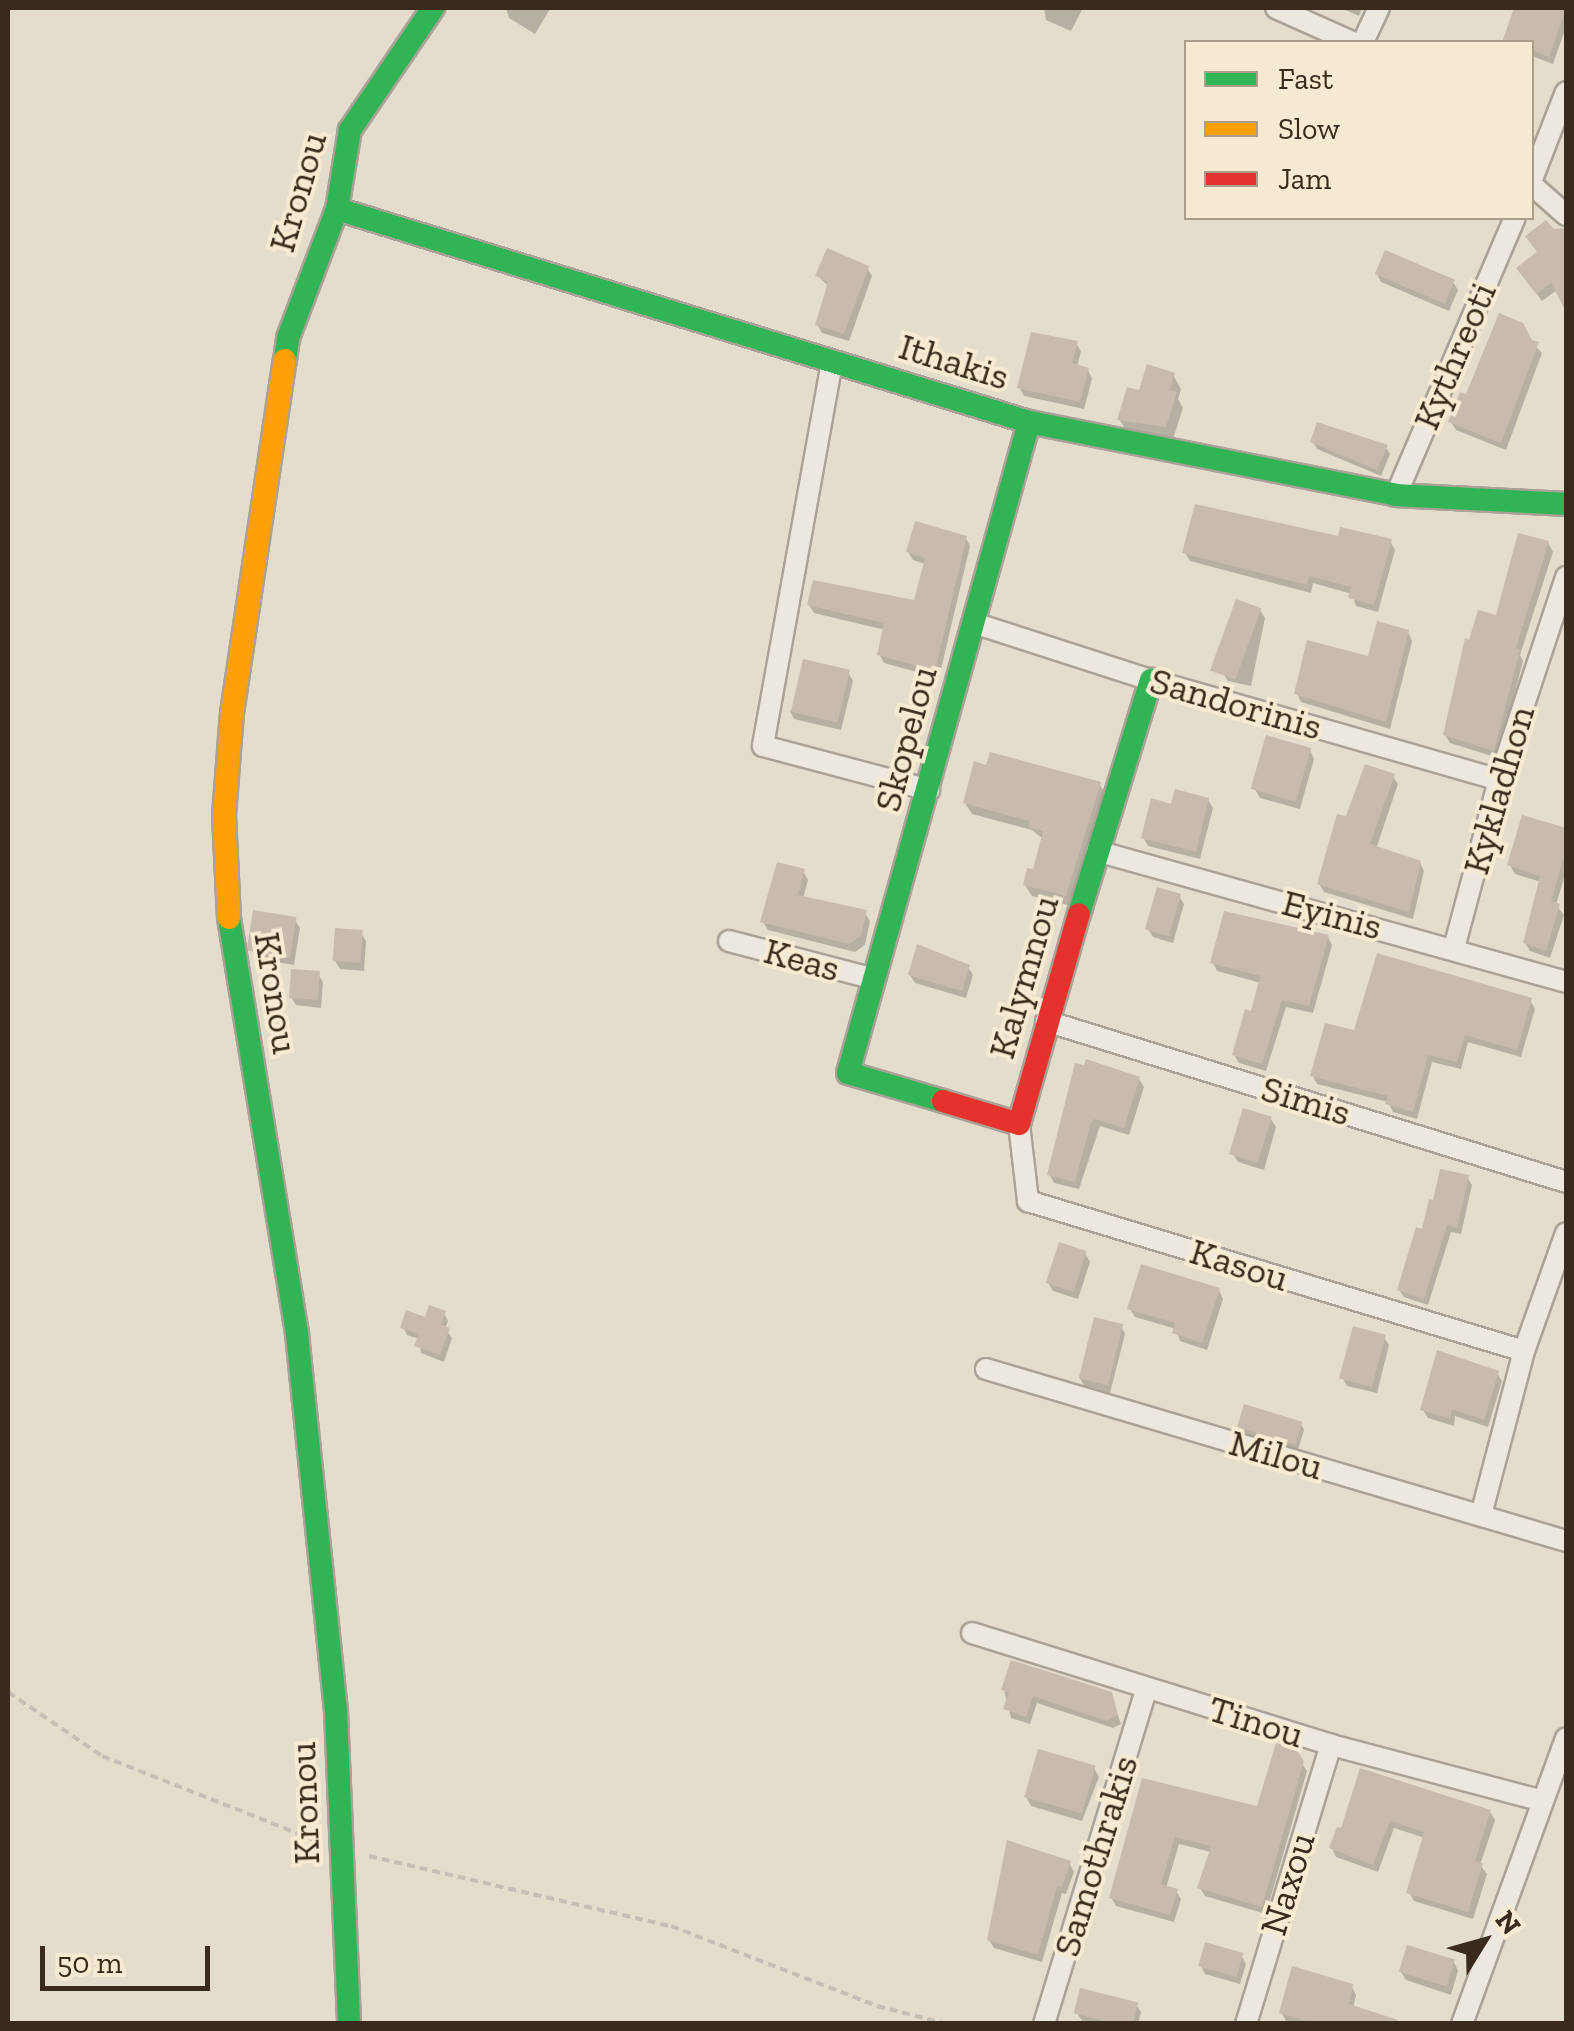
<!DOCTYPE html>
<html>
<head>
<meta charset="utf-8">
<style>
	body { margin:0 }
	#map { position:relative; width:1574px; height:2031px; overflow:hidden; background:#e4ddcc; font-family:"Zilla Slab",serif }
	div>[style] { position:absolute }
	.shadow>* { inset:0; background:#0003 }
	.building>* { inset:0; background:#c8bbad; transform-origin:0 0 }
	.path>* { height:4px; margin-top:-2px; transform-origin:0; background:repeating-linear-gradient(90deg,#c5bfb5 0 8px,transparent 0 13px) }
	.roads { filter:drop-shadow(2px 0 #aaa296) drop-shadow(-2px 0 #aaa296) drop-shadow(0 2px #aaa296) drop-shadow(0 -2px #aaa296) }
	.street>* { height:20px; margin:-10px; padding:0 10px; transform-origin:10px; border-radius:10px; background:#ece8df }
	.fast>* { height:22px; margin:-11px; padding:0 11px; transform-origin:11px; border-radius:11px; background:#30b455 }
	.slow>* { height:22px; margin:-11px; padding:0 11px; transform-origin:11px; border-radius:11px; background:#ff9f0a }
	.jam>* { height:22px; margin:-11px; padding:0 11px; transform-origin:11px; border-radius:11px; background:#e5322d }
	span { translate:-50% -50%; white-space:nowrap; text-align:center; line-height:1.15; -webkit-text-stroke:8px #f6ebd2; paint-order:stroke }
	.street-label { font-size:38px; color:#392a1d }
	.frame { position:absolute; inset:0; border:10px solid #392a1d; pointer-events:none }
	.legend { position:absolute; left:1184px; top:40px; width:350px; height:180px; box-sizing:border-box; background:#f6ebd2; border:2px solid #aa9e8a; margin:0; padding:12px 18px; list-style:none; font-size:30px; color:#392a1d }
	.legend li { display:flex; align-items:center; gap:20px; height:50px }
	.legend b { width:50px; border:2px solid #aa9e8a }
	.north { position:absolute; left:1434px; top:1891px; width:100px; height:100px; -webkit-text-stroke:8px #f6ebd2; paint-order:stroke; rotate:53deg; font-size:28px; font-weight:700; line-height:40px; text-align:center; color:#392a1d }
	.north::after { content:''; display:block; margin:auto; width:35px; height:45px; background:#392a1d; clip-path:polygon(50% 0,100% 100%,50% 72%,0 100%) }
	.scale { position:absolute; left:40px; top:1946px; width:170px; height:45px; box-sizing:border-box; border:5px solid #392a1d; border-top:0; padding-left:12px; font-size:30px; line-height:35px; white-space:nowrap; color:#392a1d; -webkit-text-stroke:8px #f6ebd2; paint-order:stroke }
</style>
</head>
<body>
<div id="map">
	<div class="shadow">
		<div style="clip-path:polygon(506px 8px,549px 8px,550px 9px,535px 34px,509px 18px)"></div>
		<div style="clip-path:polygon(1044px 8px,1083px 8px,1071px 31px,1046px 20px)"></div>
		<div style="clip-path:polygon(1341px 8px,1362px 8px,1359px 16px)"></div>
		<div style="clip-path:polygon(1517px 8px,1566px 8px,1566px 27px,1553px 64px,1532px 56px,1532px 42px,1507px 42px)"></div>
		<div style="clip-path:polygon(1562px 231px,1566px 238px,1566px 306px,1557px 290px,1542px 301px,1524px 276px,1552px 232px)"></div>
		<div style="clip-path:polygon(867px 268px,872px 276px,849px 341px,822px 333px,817px 324px,829px 287px,818px 276px)"></div>
		<div style="clip-path:polygon(1377px 274px,1453px 282px,1458px 290px,1449px 311px,1381px 282px)"></div>
		<div style="clip-path:polygon(1531px 342px,1542px 353px,1506px 450px,1456px 430px,1451px 422px,1467px 398px)"></div>
		<div style="clip-path:polygon(1076px 343px,1081px 351px,1077px 367px,1088px 370px,1092px 379px,1084px 409px,1024px 396px,1019px 387px)"></div>
		<div style="clip-path:polygon(1173px 375px,1181px 389px,1178px 399px,1183px 408px,1173px 439px,1127px 433px,1120px 420px,1140px 393px)"></div>
		<div style="clip-path:polygon(1313px 442px,1386px 447px,1390px 454px,1381px 476px,1317px 449px)"></div>
		<div style="clip-path:polygon(966px 538px,970px 546px,939px 678px,884px 663px,879px 654px,885px 630px,814px 613px,809px 605px,916px 603px,926px 564px,913px 560px,908px 552px)"></div>
		<div style="clip-path:polygon(1340px 539px,1390px 541px,1395px 550px,1378px 612px,1356px 606px,1352px 594px,1313px 583px,1311px 593px,1190px 561px,1185px 553px)"></div>
		<div style="clip-path:polygon(1548px 543px,1553px 552px,1520px 655px,1523px 661px,1498px 758px,1450px 743px,1445px 735px,1498px 618px)"></div>
		<div style="clip-path:polygon(1260px 610px,1265px 618px,1251px 686px,1228px 681px,1223px 673px)"></div>
		<div style="clip-path:polygon(1408px 632px,1412px 641px,1390px 729px,1301px 702px,1297px 693px,1370px 659px)"></div>
		<div style="clip-path:polygon(848px 672px,853px 681px,841px 730px,794px 719px,790px 711px)"></div>
		<div style="clip-path:polygon(1310px 750px,1314px 759px,1300px 809px,1260px 798px,1255px 789px)"></div>
		<div style="clip-path:polygon(1393px 776px,1398px 784px,1376px 849px,1420px 863px,1424px 871px,1413px 919px,1324px 892px,1319px 884px,1348px 819px)"></div>
		<div style="clip-path:polygon(1100px 785px,1106px 795px,1072px 906px,1032px 896px,1025px 885px,1035px 873px,1043px 839px,1032px 830px,972px 814px,965px 803px)"></div>
		<div style="clip-path:polygon(1208px 800px,1213px 808px,1200px 859px,1148px 846px,1143px 837px,1173px 807px)"></div>
		<div style="clip-path:polygon(1524px 818px,1566px 831px,1566px 871px,1556px 905px,1564px 915px,1550px 958px,1530px 951px,1525px 943px,1541px 882px,1515px 874px,1510px 865px)"></div>
		<div style="clip-path:polygon(803px 871px,808px 880px,803px 899px,865px 913px,870px 921px,865px 945px,855px 952px,768px 930px,763px 922px)"></div>
		<div style="clip-path:polygon(1179px 896px,1184px 904px,1173px 943px,1153px 937px,1148px 929px)"></div>
		<div style="clip-path:polygon(295px 920px,300px 928px,294px 965px,257px 959px,252px 950px)"></div>
		<div style="clip-path:polygon(361px 933px,366px 941px,364px 971px,340px 969px,335px 961px)"></div>
		<div style="clip-path:polygon(1328px 937px,1332px 945px,1313px 1013px,1286px 1007px,1266px 1071px,1239px 1063px,1234px 1055px,1253px 1014px,1261px 983px,1217px 971px,1213px 963px)"></div>
		<div style="clip-path:polygon(968px 967px,973px 975px,966px 998px,915px 983px,910px 975px)"></div>
		<div style="clip-path:polygon(318px 974px,323px 982px,321px 1008px,296px 1005px,291px 997px)"></div>
		<div style="clip-path:polygon(1530px 1000px,1535px 1009px,1521px 1057px,1468px 1042px,1461px 1069px,1432px 1062px,1417px 1119px,1393px 1112px,1388px 1102px,1317px 1084px,1313px 1076px)"></div>
		<div style="clip-path:polygon(1077px 1066px,1139px 1079px,1144px 1087px,1129px 1135px,1100px 1126px,1079px 1189px,1054px 1183px,1049px 1174px)"></div>
		<div style="clip-path:polygon(1271px 1119px,1276px 1127px,1264px 1170px,1238px 1162px,1233px 1154px)"></div>
		<div style="clip-path:polygon(1467px 1177px,1472px 1185px,1461px 1234px,1451px 1232px,1428px 1305px,1404px 1297px,1399px 1290px,1424px 1232px)"></div>
		<div style="clip-path:polygon(1085px 1253px,1090px 1262px,1078px 1299px,1053px 1291px,1048px 1283px)"></div>
		<div style="clip-path:polygon(1219px 1290px,1223px 1299px,1207px 1350px,1180px 1341px,1176px 1329px,1135px 1317px,1130px 1309px)"></div>
		<div style="clip-path:polygon(444px 1313px,448px 1321px,445px 1329px,452px 1338px,444px 1362px,421px 1353px,419px 1339px,407px 1335px,403px 1327px)"></div>
		<div style="clip-path:polygon(1121px 1326px,1125px 1334px,1110px 1393px,1084px 1386px,1080px 1378px)"></div>
		<div style="clip-path:polygon(1384px 1337px,1389px 1345px,1377px 1393px,1347px 1386px,1342px 1377px)"></div>
		<div style="clip-path:polygon(1497px 1373px,1502px 1381px,1488px 1427px,1455px 1416px,1454px 1426px,1428px 1418px,1423px 1410px)"></div>
		<div style="clip-path:polygon(1301px 1424px,1304px 1430px,1298px 1450px,1244px 1433px,1240px 1427px)"></div>
		<div style="clip-path:polygon(1004px 1690px,1110px 1694px,1121px 1724px,1113px 1728px,1037px 1703px,1030px 1724px,1011px 1718px)"></div>
		<div style="clip-path:polygon(1294px 1751px,1307px 1771px,1266px 1914px,1205px 1896px,1200px 1888px,1211px 1852px,1179px 1844px,1166px 1888px,1176px 1891px,1181px 1899px,1174px 1922px,1116px 1906px,1111px 1897px,1144px 1781px,1259px 1809px)"></div>
		<div style="clip-path:polygon(1094px 1768px,1099px 1777px,1082px 1821px,1031px 1806px,1026px 1797px)"></div>
		<div style="clip-path:polygon(1362px 1771px,1490px 1812px,1495px 1820px,1480px 1865px,1487px 1874px,1473px 1919px,1414px 1901px,1409px 1892px,1425px 1838px,1394px 1828px,1378px 1872px,1336px 1857px,1332px 1848px,1342px 1831px)"></div>
		<div style="clip-path:polygon(1069px 1863px,1074px 1872px,1066px 1894px,1062px 1893px,1042px 1962px,994px 1948px,989px 1940px)"></div>
		<div style="clip-path:polygon(1241px 1955px,1246px 1964px,1240px 1984px,1205px 1974px,1201px 1966px)"></div>
		<div style="clip-path:polygon(1454px 1962px,1458px 1971px,1451px 1995px,1406px 1980px,1401px 1972px)"></div>
		<div style="clip-path:polygon(1352px 1987px,1356px 1995px,1353px 2008px,1400px 2024px,1296px 2024px,1286px 2021px,1281px 2012px)"></div>
		<div style="clip-path:polygon(1136px 2004px,1141px 2012px,1138px 2024px,1091px 2024px,1082px 2021px,1077px 2013px)"></div>
	</div>
	<div class="building">
		<div style="clip-path:polygon(1514px 8px,1566px 8px,1549px 57px,1532px 50px,1532px 42px,1502px 42px)"></div>
		<div style="clip-path:polygon(1546px 220px,1554px 229px,1566px 228px,1566px 312px,1551px 283px,1536px 294px,1516px 268px,1537px 252px,1525px 236px)"></div>
		<div style="clip-path:polygon(827px 248px,869px 266px,844px 334px,815px 325px,828px 282px,815px 276px)"></div>
		<div style="left:1385px;top:250px;width:76px;height:26px;rotate:23deg"></div>
		<div style="clip-path:polygon(1499px 313px,1523px 323px,1532px 340px,1539px 342px,1501px 443px,1448px 422px,1460px 392px,1466px 394px)"></div>
		<div style="clip-path:polygon(1031px 332px,1078px 341px,1072px 363px,1089px 368px,1080px 402px,1017px 388px)"></div>
		<div style="clip-path:polygon(1147px 364px,1175px 373px,1170px 390px,1177px 392px,1166px 427px,1117px 420px,1127px 387px,1139px 390px)"></div>
		<div style="clip-path:polygon(1317px 422px,1388px 445px,1377px 470px,1310px 442px)"></div>
		<div style="clip-path:polygon(1195px 504px,1338px 536px,1340px 527px,1392px 539px,1374px 605px,1348px 598px,1351px 587px,1309px 576px,1307px 585px,1182px 553px)"></div>
		<div style="clip-path:polygon(915px 521px,967px 536px,935px 671px,877px 655px,884px 623px,807px 605px,813px 580px,914px 600px,925px 558px,906px 552px)"></div>
		<div style="clip-path:polygon(1518px 533px,1549px 541px,1516px 648px,1520px 650px,1494px 751px,1443px 735px,1465px 638px,1469px 640px,1478px 610px,1496px 615px)"></div>
		<div style="left:1236px;top:599px;width:27px;height:76px;rotate:20deg"></div>
		<div style="clip-path:polygon(1377px 621px,1409px 630px,1386px 722px,1294px 694px,1307px 640px,1368px 656px)"></div>
		<div style="left:803px;top:659px;width:48px;height:54px;rotate:13deg"></div>
		<div style="left:1266px;top:735px;width:47px;height:56px;rotate:16deg"></div>
		<div style="clip-path:polygon(990px 752px,1101px 782px,1066px 896px,1023px 885px,1027px 868px,1033px 869px,1043px 831px,1028px 827px,1029px 821px,963px 803px,974px 761px,986px 765px)"></div>
		<div style="clip-path:polygon(1365px 764px,1395px 774px,1370px 844px,1421px 861px,1409px 912px,1317px 884px,1337px 814px,1346px 816px)"></div>
		<div style="clip-path:polygon(1175px 789px,1209px 798px,1196px 852px,1141px 838px,1151px 798px,1171px 804px)"></div>
		<div style="clip-path:polygon(1522px 815px,1566px 828px,1566px 850px,1551px 901px,1560px 904px,1546px 951px,1523px 943px,1540px 876px,1507px 865px)"></div>
		<div style="clip-path:polygon(777px 862px,805px 869px,798px 895px,867px 910px,861px 936px,849px 944px,760px 922px)"></div>
		<div style="left:1157px;top:887px;width:25px;height:44px;rotate:16deg"></div>
		<div style="left:253px;top:910px;width:44px;height:41px;rotate:9deg"></div>
		<div style="clip-path:polygon(1224px 911px,1329px 935px,1309px 1006px,1282px 1000px,1262px 1064px,1232px 1055px,1245px 1009px,1251px 1011px,1260px 976px,1210px 963px)"></div>
		<div style="left:335px;top:928px;width:28px;height:33px;rotate:4deg"></div>
		<div style="clip-path:polygon(917px 944px,970px 965px,962px 991px,908px 975px)"></div>
		<div style="clip-path:polygon(1377px 953px,1532px 998px,1517px 1050px,1465px 1035px,1457px 1062px,1428px 1055px,1413px 1112px,1385px 1104px,1388px 1096px,1310px 1076px,1325px 1023px,1354px 1030px)"></div>
		<div style="left:291px;top:969px;width:29px;height:29px;rotate:4deg"></div>
		<div style="clip-path:polygon(1086px 1059px,1140px 1077px,1124px 1128px,1095px 1119px,1091px 1122px,1075px 1182px,1047px 1175px,1075px 1063px,1084px 1065px)"></div>
		<div style="left:1243px;top:1108px;width:30px;height:48px;rotate:17deg"></div>
		<div style="clip-path:polygon(1440px 1169px,1469px 1175px,1457px 1228px,1447px 1225px,1424px 1299px,1397px 1290px,1416px 1227px,1422px 1229px,1429px 1199px,1433px 1200px)"></div>
		<div style="left:1059px;top:1242px;width:29px;height:43px;rotate:18deg"></div>
		<div style="clip-path:polygon(1141px 1264px,1220px 1288px,1202px 1343px,1172px 1333px,1175px 1323px,1127px 1309px)"></div>
		<div style="clip-path:polygon(429px 1305px,446px 1311px,441px 1325px,450px 1328px,440px 1355px,414px 1346px,419px 1334px,400px 1328px,406px 1310px,425px 1317px)"></div>
		<div style="left:1094px;top:1317px;width:30px;height:63px;rotate:14deg"></div>
		<div style="left:1353px;top:1326px;width:34px;height:54px;rotate:15deg"></div>
		<div style="clip-path:polygon(1437px 1350px,1499px 1371px,1484px 1420px,1452px 1409px,1450px 1419px,1420px 1410px)"></div>
		<div style="left:1244px;top:1404px;width:61px;height:24px;rotate:17deg"></div>
		<div style="clip-path:polygon(1011px 1660px,1112px 1692px,1118px 1715px,1107px 1721px,1033px 1696px,1026px 1717px,1003px 1709px,1009px 1692px,1001px 1690px)"></div>
		<div style="clip-path:polygon(1276px 1743px,1296px 1749px,1304px 1761px,1262px 1907px,1197px 1888px,1211px 1846px,1175px 1837px,1161px 1884px,1178px 1889px,1170px 1915px,1109px 1898px,1142px 1778px,1257px 1806px)"></div>
		<div style="left:1038px;top:1749px;width:60px;height:50px;rotate:16deg"></div>
		<div style="clip-path:polygon(1360px 1768px,1491px 1810px,1475px 1861px,1483px 1863px,1468px 1912px,1406px 1893px,1424px 1832px,1390px 1821px,1373px 1865px,1329px 1848px,1337px 1827px,1341px 1828px)"></div>
		<div style="clip-path:polygon(1007px 1840px,1071px 1861px,1062px 1887px,1057px 1886px,1038px 1955px,987px 1940px)"></div>
		<div style="left:1205px;top:1942px;width:40px;height:25px;rotate:16deg"></div>
		<div style="left:1407px;top:1945px;width:50px;height:28px;rotate:17deg"></div>
		<div style="clip-path:polygon(1292px 1966px,1353px 1984px,1349px 2004px,1398px 2020px,1398px 2024px,1316px 2024px,1279px 2013px)"></div>
		<div style="left:1080px;top:1988px;width:60px;height:26px;rotate:14deg"></div>
	</div>
	<div class="path">
		<div style="left:8px;top:1692px;width:114px;rotate:34.2deg"></div>
		<div style="left:102px;top:1756px;width:231px;rotate:21.6deg"></div>
		<div style="left:369px;top:1856px;width:310px;rotate:13.1deg"></div>
		<div style="left:671px;top:1926px;width:221px;rotate:21.2deg"></div>
		<div style="left:877px;top:2006px;width:72px;rotate:14.4deg"></div>
	</div>
	<div class="roads">
		<div class="street">
			<div style="left:1276px;top:8px;width:83px;rotate:24.1deg"></div>
			<div style="left:1363px;top:42px;width:38px;rotate:-65deg"></div>
			<div style="left:1532px;top:179px;width:93px;rotate:-68.7deg"></div>
			<div style="left:1532px;top:185px;width:45px;rotate:41.4deg"></div>
			<div style="left:832px;top:362px;width:390px;rotate:100.2deg"></div>
			<div style="left:763px;top:746px;width:172px;rotate:14.8deg"></div>
			<div style="left:1396px;top:495px;width:301px;rotate:-66.8deg"></div>
			<div style="left:974px;top:623px;width:186px;rotate:17.9deg"></div>
			<div style="left:1151px;top:680px;width:362px;rotate:16deg"></div>
			<div style="left:1097px;top:851px;width:487px;rotate:15.6deg"></div>
			<div style="left:729px;top:941px;width:151px;rotate:14.6deg"></div>
			<div style="left:1454px;top:948px;width:174px;rotate:-75deg"></div>
			<div style="left:1499px;top:780px;width:214px;rotate:-71.7deg"></div>
			<div style="left:1046px;top:1021px;width:544px;rotate:17.2deg"></div>
			<div style="left:1019px;top:1124px;width:78px;rotate:83.3deg"></div>
			<div style="left:1028px;top:1201px;width:518px;rotate:16.83deg"></div>
			<div style="left:986px;top:1369px;width:605px;rotate:16.52deg"></div>
			<div style="left:1481px;top:1515px;width:170px;rotate:-75.3deg"></div>
			<div style="left:1524px;top:1351px;width:125px;rotate:-70.4deg"></div>
			<div style="left:972px;top:1633px;width:376px;rotate:17.3deg"></div>
			<div style="left:1331px;top:1745px;width:219px;rotate:14.8deg"></div>
			<div style="left:1044px;top:2024px;width:351px;rotate:-73deg"></div>
			<div style="left:1246px;top:2024px;width:292px;rotate:-73.1deg"></div>
			<div style="left:1462px;top:2024px;width:304px;rotate:-70deg"></div>
		</div>
		<div class="fast">
			<div style="left:337px;top:209px;width:724px;rotate:17.11deg"></div>
			<div style="left:1029px;top:422px;width:374px;rotate:11.2deg"></div>
			<div style="left:1396px;top:495px;width:170px;rotate:3deg"></div>
			<div style="left:285px;top:360px;width:22px;rotate:-82deg"></div>
			<div style="left:288px;top:338px;width:138px;rotate:-69.2deg"></div>
			<div style="left:337px;top:209px;width:80px;rotate:-80.7deg"></div>
			<div style="left:350px;top:130px;width:148px;rotate:-55.8deg"></div>
			<div style="left:1079px;top:914px;width:245px;rotate:-72.9deg"></div>
			<div style="left:229px;top:918px;width:422px;rotate:80.7deg"></div>
			<div style="left:297px;top:1334px;width:380px;rotate:84.1deg"></div>
			<div style="left:336px;top:1712px;width:312px;rotate:87.6deg"></div>
			<div style="left:943px;top:1101px;width:99px;rotate:-163.6deg"></div>
			<div style="left:848px;top:1073px;width:676px;rotate:-74.46deg"></div>
		</div>
		<div class="slow">
			<div style="left:229px;top:918px;width:102px;rotate:-92.8deg"></div>
			<div style="left:224px;top:816px;width:103px;rotate:-85.6deg"></div>
			<div style="left:232px;top:713px;width:357px;rotate:-81.5deg"></div>
		</div>
		<div class="jam">
			<div style="left:943px;top:1101px;width:79px;rotate:16.8deg"></div>
			<div style="left:1019px;top:1124px;width:218px;rotate:-74.1deg"></div>
		</div>
	</div>
	<div class="street-label">
		<span style="left:298px;top:192px;rotate:-74deg">Kronou</span>
		<span style="left:1455px;top:356px;rotate:-67deg">Kythreoti</span>
		<span style="left:954px;top:362px;rotate:17deg">Ithakis</span>
		<span style="left:1236px;top:704px;rotate:16deg">Sandorinis</span>
		<span style="left:906px;top:739px;rotate:-75deg">Skopelou</span>
		<span style="left:1499px;top:790px;rotate:-74deg">Kykladhon</span>
		<span style="left:1332px;top:915px;rotate:15deg">Eyinis</span>
		<span style="left:802px;top:960px;rotate:15deg">Keas</span>
		<span style="left:1024px;top:977px;rotate:-74deg">Kalymnou</span>
		<span style="left:276px;top:993px;rotate:81deg">Kronou</span>
		<span style="left:1306px;top:1101px;rotate:17deg">Simis</span>
		<span style="left:1239px;top:1265px;rotate:17deg">Kasou</span>
		<span style="left:1276px;top:1455px;rotate:16deg">Milou</span>
		<span style="left:1256px;top:1722px;rotate:17deg">Tinou</span>
		<span style="left:305px;top:1803px;rotate:-92deg">Kronou</span>
		<span style="left:1096px;top:1856px;rotate:-73deg">Samothrakis</span>
		<span style="left:1288px;top:1884px;rotate:-73deg">Naxou</span>
	</div>
	<div class="frame"></div>
	<ul class="legend">
	<li><b style="height:12px;background:#30b455"></b>Fast</li>
	<li><b style="height:12px;background:#ff9f0a"></b>Slow</li>
	<li><b style="height:12px;background:#e5322d"></b>Jam</li>
	</ul>
	<div class="north">N</div>
	<div class="scale">50 m</div>
</div>
</body>
</html>
